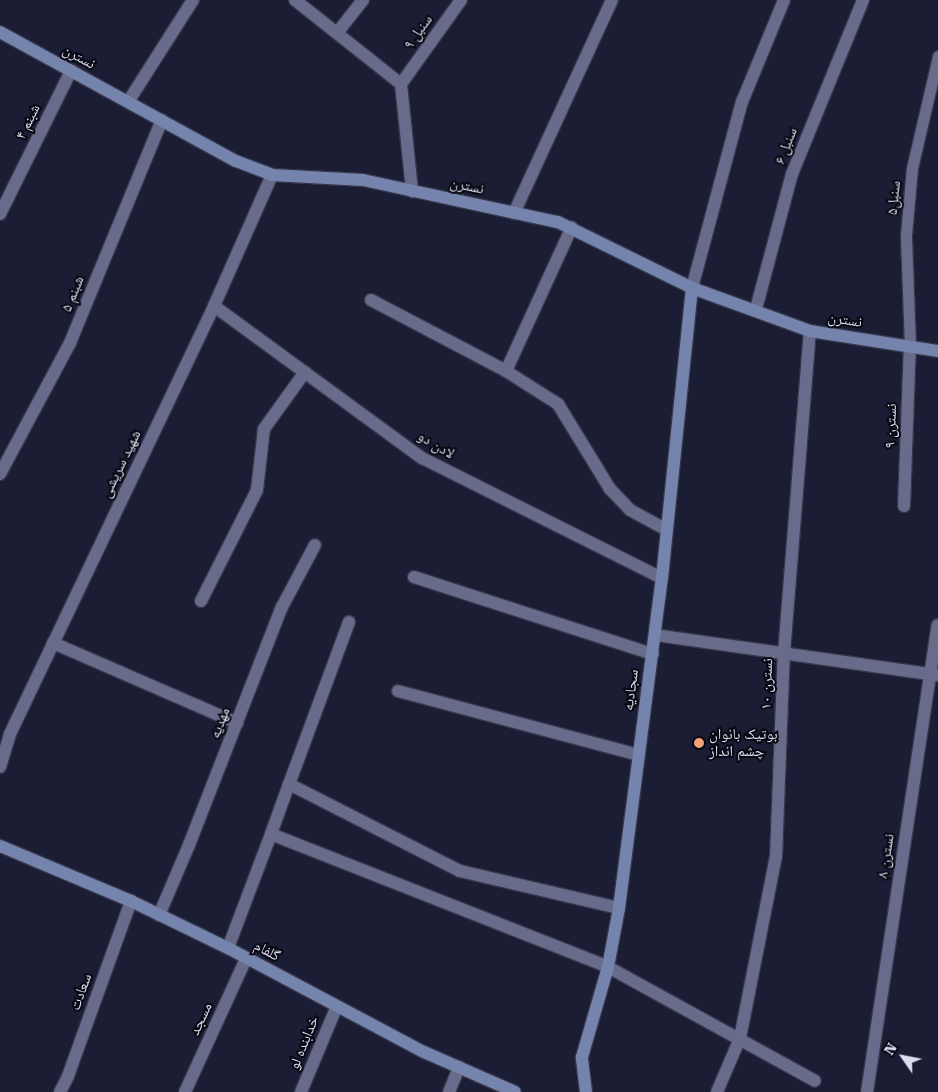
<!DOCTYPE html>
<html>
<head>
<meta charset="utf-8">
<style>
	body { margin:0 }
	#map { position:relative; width:938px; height:1092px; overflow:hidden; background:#1b1d35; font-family:"Roboto Serif","Noto Naskh Arabic",serif }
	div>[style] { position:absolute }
	.roads { filter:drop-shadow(1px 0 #36364b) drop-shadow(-1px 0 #36364b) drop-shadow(0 1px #36364b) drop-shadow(0 -1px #36364b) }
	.lane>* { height:11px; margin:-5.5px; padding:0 5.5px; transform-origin:5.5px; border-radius:5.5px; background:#686b89 }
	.street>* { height:12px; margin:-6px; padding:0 6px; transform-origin:6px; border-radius:6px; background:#686b89 }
	.secondary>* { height:12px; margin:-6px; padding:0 6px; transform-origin:6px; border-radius:6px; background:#7484ac }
	.dots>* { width:14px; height:14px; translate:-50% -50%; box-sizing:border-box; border:2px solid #080813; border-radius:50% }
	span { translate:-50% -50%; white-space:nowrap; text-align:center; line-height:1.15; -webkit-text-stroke:4px #080813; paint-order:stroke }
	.street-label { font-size:15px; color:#dcdff0 }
	.poi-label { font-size:15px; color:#dcdff0 }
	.left { translate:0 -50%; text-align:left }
	.north { position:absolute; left:878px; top:1032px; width:50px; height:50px; -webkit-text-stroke:4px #080813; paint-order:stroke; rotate:303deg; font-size:14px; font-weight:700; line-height:20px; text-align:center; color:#dcdff0 }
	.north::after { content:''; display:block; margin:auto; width:18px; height:22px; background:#dcdff0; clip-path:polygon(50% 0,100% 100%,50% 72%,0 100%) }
</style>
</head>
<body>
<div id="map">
	<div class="roads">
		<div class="lane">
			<div style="left:910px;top:346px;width:111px;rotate:-92.1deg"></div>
			<div style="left:906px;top:235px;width:67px;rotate:-84.9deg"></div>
			<div style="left:912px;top:168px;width:115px;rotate:-76.9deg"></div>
		</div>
		<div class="street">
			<div style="left:295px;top:0;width:135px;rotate:38.4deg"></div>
			<div style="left:401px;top:84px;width:108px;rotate:84.1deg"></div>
			<div style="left:337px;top:33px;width:42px;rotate:-51.8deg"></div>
			<div style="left:401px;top:84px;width:103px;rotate:-54.5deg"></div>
			<div style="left:128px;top:102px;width:121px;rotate:-57.5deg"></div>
			<div style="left:514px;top:213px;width:234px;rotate:-65.3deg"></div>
			<div style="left:0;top:214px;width:160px;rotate:-63.6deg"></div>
			<div style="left:692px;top:288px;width:193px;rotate:-75deg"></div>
			<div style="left:742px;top:102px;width:110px;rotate:-67.6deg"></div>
			<div style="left:371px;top:300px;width:153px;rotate:27.7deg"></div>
			<div style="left:506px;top:371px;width:158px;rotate:-65.4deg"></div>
			<div style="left:214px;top:306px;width:258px;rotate:36.2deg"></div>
			<div style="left:422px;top:458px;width:268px;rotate:26.6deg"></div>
			<div style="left:756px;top:309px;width:140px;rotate:-75.1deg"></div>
			<div style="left:792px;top:174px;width:188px;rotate:-67.8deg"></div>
			<div style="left:506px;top:371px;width:62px;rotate:32.4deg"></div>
			<div style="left:558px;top:404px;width:100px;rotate:58.5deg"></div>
			<div style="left:610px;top:489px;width:29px;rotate:46deg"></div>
			<div style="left:630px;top:510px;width:42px;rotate:28.4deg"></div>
			<div style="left:0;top:474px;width:149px;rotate:-61.9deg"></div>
			<div style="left:70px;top:343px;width:241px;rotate:-67.6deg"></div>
			<div style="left:904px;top:506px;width:160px;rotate:-87.9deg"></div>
			<div style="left:414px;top:577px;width:251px;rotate:17.9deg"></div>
			<div style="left:201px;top:601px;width:124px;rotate:-63.2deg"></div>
			<div style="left:257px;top:490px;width:61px;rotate:-83.5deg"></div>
			<div style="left:264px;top:429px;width:70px;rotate:-54.3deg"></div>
			<div style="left:349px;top:622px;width:173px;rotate:110.3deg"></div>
			<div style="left:289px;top:784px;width:192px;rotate:27deg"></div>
			<div style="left:460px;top:871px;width:163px;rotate:13.1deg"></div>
			<div style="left:655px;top:635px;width:285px;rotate:8.1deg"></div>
			<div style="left:53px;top:643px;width:201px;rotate:23.5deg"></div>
			<div style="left:398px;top:691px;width:249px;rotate:14.9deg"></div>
			<div style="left:0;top:767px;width:34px;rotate:-73deg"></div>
			<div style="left:10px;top:734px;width:474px;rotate:-64.5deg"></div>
			<div style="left:214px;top:306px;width:143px;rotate:-66.1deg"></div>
			<div style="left:271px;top:834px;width:53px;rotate:-70.2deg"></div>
			<div style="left:159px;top:915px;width:76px;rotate:-66.8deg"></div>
			<div style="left:189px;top:845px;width:256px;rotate:-68.7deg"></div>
			<div style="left:282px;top:607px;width:70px;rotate:-62deg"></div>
			<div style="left:228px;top:948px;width:122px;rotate:-69.3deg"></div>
			<div style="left:271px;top:834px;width:362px;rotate:21.5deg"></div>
			<div style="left:608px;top:967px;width:236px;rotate:28.8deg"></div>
			<div style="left:60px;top:1092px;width:18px;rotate:-63deg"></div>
			<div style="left:68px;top:1076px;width:186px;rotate:-70.2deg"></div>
			<div style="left:185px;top:1092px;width:146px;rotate:-65.4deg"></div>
			<div style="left:301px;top:1092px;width:93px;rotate:-67.3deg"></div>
			<div style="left:449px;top:1092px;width:27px;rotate:-68deg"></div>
			<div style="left:717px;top:1092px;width:59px;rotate:-66.9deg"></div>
			<div style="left:740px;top:1038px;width:185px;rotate:-78.8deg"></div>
			<div style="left:776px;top:857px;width:204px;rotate:-87.8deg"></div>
			<div style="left:784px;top:653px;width:323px;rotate:-85.4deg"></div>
			<div style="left:867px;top:1092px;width:472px;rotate:-81.4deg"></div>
		</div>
		<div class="secondary">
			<div style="left:0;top:32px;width:269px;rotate:28.7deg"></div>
			<div style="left:236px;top:161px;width:39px;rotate:21deg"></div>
			<div style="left:272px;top:175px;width:91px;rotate:3.1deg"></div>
			<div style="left:363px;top:180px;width:199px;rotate:12.2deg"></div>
			<div style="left:558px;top:222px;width:149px;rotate:26.2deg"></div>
			<div style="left:692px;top:288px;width:126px;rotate:20deg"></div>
			<div style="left:810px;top:331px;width:130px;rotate:8.9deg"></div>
			<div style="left:0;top:846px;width:142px;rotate:22.8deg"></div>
			<div style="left:131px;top:901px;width:108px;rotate:25.9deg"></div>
			<div style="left:228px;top:948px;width:222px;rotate:28deg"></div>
			<div style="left:424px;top:1052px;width:99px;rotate:23.7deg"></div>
			<div style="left:586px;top:1092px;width:35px;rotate:-97deg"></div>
			<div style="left:582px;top:1057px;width:94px;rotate:-73.9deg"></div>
			<div style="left:608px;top:967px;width:60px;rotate:-79.4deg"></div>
			<div style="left:619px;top:908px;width:333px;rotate:-82.6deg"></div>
			<div style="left:662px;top:578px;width:292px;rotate:-84.1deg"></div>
		</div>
	</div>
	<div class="dots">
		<div style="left:699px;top:743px;background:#f1a17c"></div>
	</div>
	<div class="street-label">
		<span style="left:418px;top:32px;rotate:-54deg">سنبل ۹</span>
		<span style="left:79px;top:57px;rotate:29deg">نسترن</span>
		<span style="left:28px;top:122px;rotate:-64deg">شبنم ۴</span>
		<span style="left:786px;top:146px;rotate:-68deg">سنبل ۶</span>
		<span style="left:467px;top:186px;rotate:12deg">نسترن</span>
		<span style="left:894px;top:198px;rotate:-84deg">سنبل۵</span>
		<span style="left:73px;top:294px;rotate:-68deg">شبنم ۵</span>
		<span style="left:845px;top:320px;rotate:9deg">نسترن</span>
		<span style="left:891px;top:426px;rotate:-88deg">نسترن ۹</span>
		<span style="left:436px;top:445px;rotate:31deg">لادن دو</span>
		<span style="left:121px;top:464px;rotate:-64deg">شهید سریشی</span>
		<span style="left:767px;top:684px;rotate:-88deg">نسترن ۱۰</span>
		<span style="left:631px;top:690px;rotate:-82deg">سجادیه</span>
		<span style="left:220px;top:723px;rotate:-69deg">مهدیه</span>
		<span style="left:886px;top:856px;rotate:-81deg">نسترن ۸</span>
		<span style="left:267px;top:951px;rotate:28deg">گلفام</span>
		<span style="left:81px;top:992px;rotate:-70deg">سعادت</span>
		<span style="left:201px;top:1019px;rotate:-65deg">مسجد</span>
		<span style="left:304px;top:1043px;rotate:-68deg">خدابنده لو</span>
	</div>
	<div class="poi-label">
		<span class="left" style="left:709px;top:743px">بوتیک بانوان<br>چشم انداز</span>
	</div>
	<div class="north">N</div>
</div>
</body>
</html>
